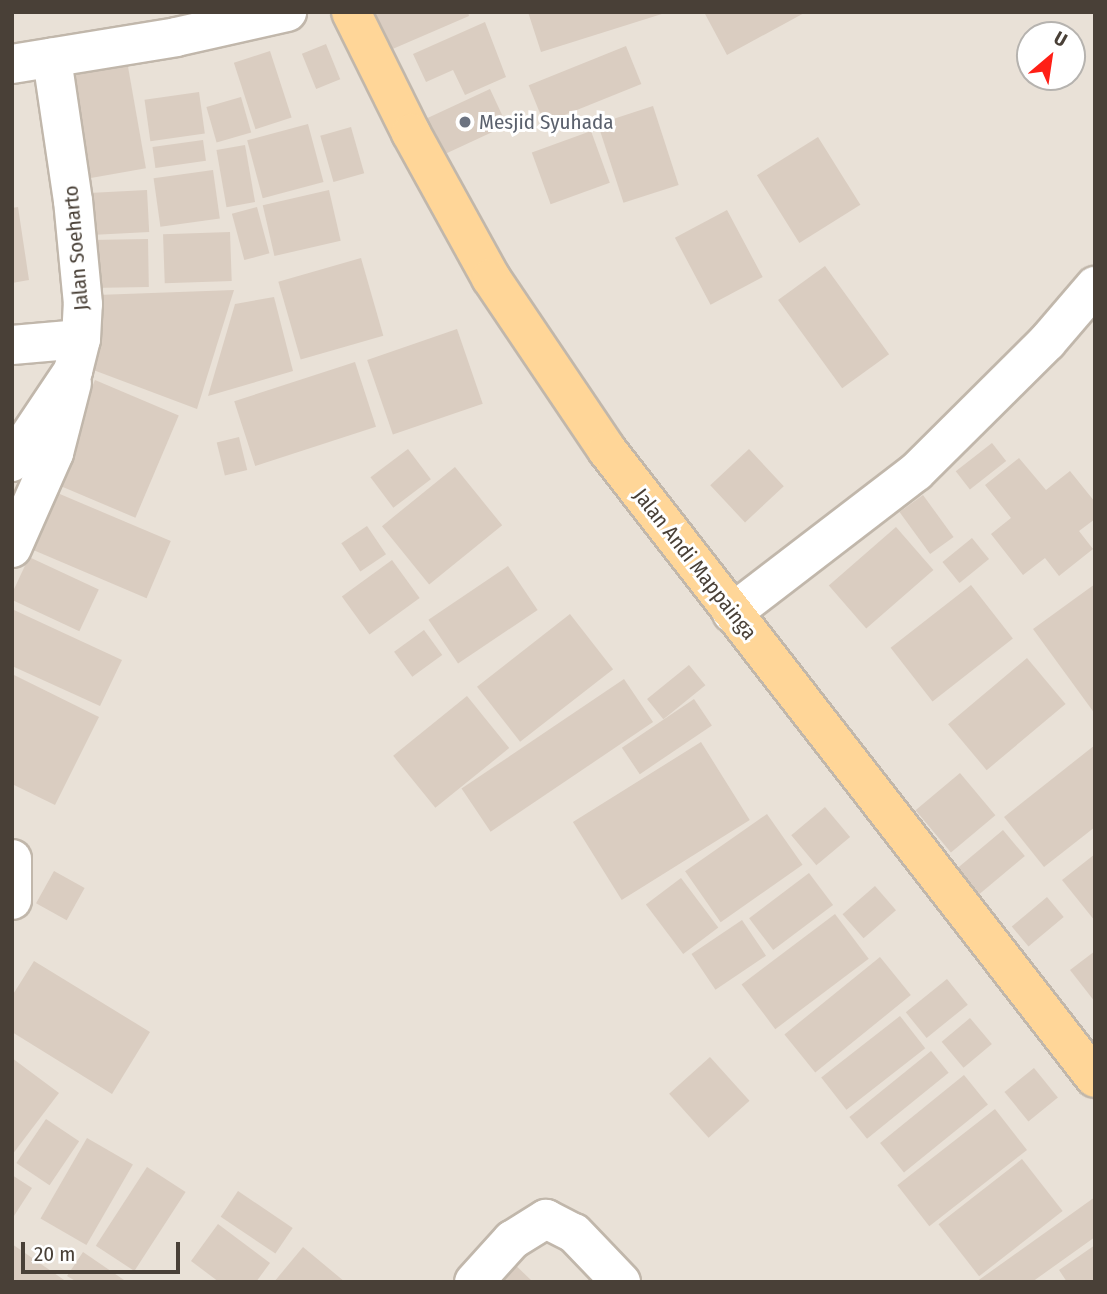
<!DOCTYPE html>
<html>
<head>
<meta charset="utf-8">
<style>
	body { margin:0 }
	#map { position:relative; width:1107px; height:1294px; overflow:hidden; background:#f5f0e9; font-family:"Fira Sans Condensed",sans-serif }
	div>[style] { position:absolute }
	.residential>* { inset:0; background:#e9e1d7 }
	.building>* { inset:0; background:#dacdc1; transform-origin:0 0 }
	.roads { filter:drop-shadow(2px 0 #c1b7ab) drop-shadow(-2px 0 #c1b7ab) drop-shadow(0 2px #c1b7ab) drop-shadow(0 -2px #c1b7ab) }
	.street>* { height:38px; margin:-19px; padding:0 19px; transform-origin:19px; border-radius:19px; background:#fff }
	.primary>* { height:38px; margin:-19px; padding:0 19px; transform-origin:19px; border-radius:19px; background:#ffd698 }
	.dots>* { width:19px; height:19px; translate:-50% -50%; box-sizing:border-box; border:4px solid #fff; border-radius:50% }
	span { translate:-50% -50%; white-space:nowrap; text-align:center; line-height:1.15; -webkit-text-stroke:6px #fff; paint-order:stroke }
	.worship-label { font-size:21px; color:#5b616d }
	.left { translate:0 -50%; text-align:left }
	.street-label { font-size:21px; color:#494037 }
	.frame { position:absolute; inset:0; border:14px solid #494037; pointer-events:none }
	.north { position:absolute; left:1016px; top:21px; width:70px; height:70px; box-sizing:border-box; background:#fff; border:2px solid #b6b3af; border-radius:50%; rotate:29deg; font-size:19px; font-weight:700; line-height:28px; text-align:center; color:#494037 }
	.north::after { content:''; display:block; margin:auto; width:24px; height:32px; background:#ff1f16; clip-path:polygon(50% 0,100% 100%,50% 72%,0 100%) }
	.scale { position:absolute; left:21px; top:1242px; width:159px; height:32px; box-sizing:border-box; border:4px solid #494037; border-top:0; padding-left:9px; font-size:21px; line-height:24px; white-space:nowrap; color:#494037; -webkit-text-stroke:5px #fff; paint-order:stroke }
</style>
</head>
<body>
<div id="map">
	<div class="residential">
		<div style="clip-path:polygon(evenodd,12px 12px,1095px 12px,1095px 1282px,12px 1282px,12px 12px,1030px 35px,1072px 35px,1072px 77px,1030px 77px,1030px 35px)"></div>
	</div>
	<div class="building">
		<div style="clip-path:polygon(372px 12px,468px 12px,469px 16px,388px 51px)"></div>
		<div style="clip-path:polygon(528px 12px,665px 12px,665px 13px,541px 52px)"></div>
		<div style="clip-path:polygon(704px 12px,806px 12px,727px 55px)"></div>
		<div style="clip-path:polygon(485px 22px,506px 77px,465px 95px,453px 70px,426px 82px,413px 54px)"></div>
		<div style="left:326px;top:44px;width:38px;height:26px;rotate:68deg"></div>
		<div style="left:626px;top:46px;width:41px;height:105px;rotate:68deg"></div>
		<div style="left:270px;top:51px;width:70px;height:38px;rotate:72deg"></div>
		<div style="left:127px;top:61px;width:109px;height:66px;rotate:80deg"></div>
		<div style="left:490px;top:89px;width:40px;height:73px;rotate:65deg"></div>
		<div style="left:199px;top:92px;width:42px;height:55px;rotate:82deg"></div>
		<div style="left:241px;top:97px;width:37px;height:36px;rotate:74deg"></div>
		<div style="left:653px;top:106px;width:83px;height:58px;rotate:72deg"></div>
		<div style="left:308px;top:124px;width:60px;height:63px;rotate:75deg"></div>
		<div style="left:351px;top:127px;width:48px;height:32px;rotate:74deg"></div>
		<div style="left:591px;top:131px;width:55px;height:63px;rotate:70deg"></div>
		<div style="left:818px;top:137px;width:80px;height:72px;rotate:58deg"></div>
		<div style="left:203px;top:140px;width:21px;height:51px;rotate:82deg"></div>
		<div style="left:245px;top:145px;width:58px;height:29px;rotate:80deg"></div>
		<div style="left:213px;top:170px;width:49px;height:60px;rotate:82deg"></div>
		<div style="left:147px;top:190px;width:42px;height:63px;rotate:87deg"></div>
		<div style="left:329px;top:190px;width:52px;height:68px;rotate:77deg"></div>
		<div style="clip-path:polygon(18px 207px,29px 280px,12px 283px,12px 208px)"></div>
		<div style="left:257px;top:207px;width:48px;height:26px;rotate:75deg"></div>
		<div style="left:727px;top:210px;width:76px;height:59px;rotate:62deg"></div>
		<div style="left:230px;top:232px;width:49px;height:67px;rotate:88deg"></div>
		<div style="left:148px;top:239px;width:48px;height:59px;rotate:89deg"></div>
		<div style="left:361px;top:258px;width:81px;height:86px;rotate:74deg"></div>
		<div style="left:825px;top:266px;width:109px;height:58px;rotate:54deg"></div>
		<div style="clip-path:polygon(234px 290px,197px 409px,88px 368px,97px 295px)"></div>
		<div style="clip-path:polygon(274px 297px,293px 371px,208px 396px,235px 304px)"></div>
		<div style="left:457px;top:329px;width:79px;height:95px;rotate:71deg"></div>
		<div style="left:355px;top:362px;width:68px;height:127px;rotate:72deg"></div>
		<div style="left:95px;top:380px;width:91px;height:111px;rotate:23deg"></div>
		<div style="left:239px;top:437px;width:34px;height:23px;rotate:76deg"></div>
		<div style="left:992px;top:443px;width:23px;height:46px;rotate:52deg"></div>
		<div style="left:408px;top:449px;width:38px;height:47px;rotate:53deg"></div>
		<div style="left:749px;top:449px;width:51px;height:53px;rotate:47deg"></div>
		<div style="clip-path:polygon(1019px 458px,1046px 490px,1070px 471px,1095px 502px,1095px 519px,1079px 531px,1093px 549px,1059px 576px,1045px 558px,1023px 575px,991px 534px,1011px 518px,985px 485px)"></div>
		<div style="left:455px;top:467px;width:75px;height:94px;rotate:51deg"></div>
		<div style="left:41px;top:486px;width:141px;height:62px;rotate:23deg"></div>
		<div style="left:923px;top:495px;width:52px;height:29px;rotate:54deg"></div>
		<div style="left:367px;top:526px;width:34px;height:31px;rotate:56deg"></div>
		<div style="left:896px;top:527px;width:57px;height:89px;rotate:49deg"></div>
		<div style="left:972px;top:538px;width:27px;height:38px;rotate:51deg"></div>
		<div style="left:29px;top:557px;width:77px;height:46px;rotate:25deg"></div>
		<div style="left:392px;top:560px;width:47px;height:62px;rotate:54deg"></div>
		<div style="left:508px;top:566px;width:53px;height:96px;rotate:56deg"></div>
		<div style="clip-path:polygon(1095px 584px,1095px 714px,1033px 629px)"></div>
		<div style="left:971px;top:585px;width:68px;height:102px;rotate:52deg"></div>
		<div style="clip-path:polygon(14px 610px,122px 660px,100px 706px,12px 666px)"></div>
		<div style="left:570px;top:614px;width:70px;height:118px;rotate:52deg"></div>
		<div style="left:424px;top:630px;width:31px;height:37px;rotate:54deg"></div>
		<div style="left:1027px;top:658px;width:60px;height:103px;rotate:50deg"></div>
		<div style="left:689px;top:665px;width:26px;height:54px;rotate:51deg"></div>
		<div style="clip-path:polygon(12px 674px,99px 717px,55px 805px,12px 784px)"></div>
		<div style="left:624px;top:679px;width:52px;height:196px;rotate:56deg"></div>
		<div style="left:467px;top:696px;width:67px;height:95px;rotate:51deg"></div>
		<div style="left:694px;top:699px;width:32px;height:87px;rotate:56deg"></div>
		<div style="left:701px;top:742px;width:92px;height:151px;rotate:58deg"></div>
		<div style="clip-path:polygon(1095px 745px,1095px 827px,1044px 867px,1004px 817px)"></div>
		<div style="left:960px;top:773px;width:55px;height:58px;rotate:50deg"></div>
		<div style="left:825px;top:807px;width:39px;height:44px;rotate:50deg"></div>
		<div style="left:767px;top:814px;width:62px;height:100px;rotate:55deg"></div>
		<div style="left:1003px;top:830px;width:34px;height:60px;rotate:50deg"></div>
		<div style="clip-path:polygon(1095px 854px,1095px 921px,1062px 880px)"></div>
		<div style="left:54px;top:871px;width:35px;height:37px;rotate:29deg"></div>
		<div style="left:809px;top:873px;width:40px;height:75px;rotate:53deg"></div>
		<div style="left:681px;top:878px;width:62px;height:44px;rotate:53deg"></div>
		<div style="left:875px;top:886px;width:32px;height:43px;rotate:49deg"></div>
		<div style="left:1047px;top:897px;width:26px;height:46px;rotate:50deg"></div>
		<div style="left:835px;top:914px;width:56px;height:117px;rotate:53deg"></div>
		<div style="left:742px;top:920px;width:43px;height:61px;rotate:56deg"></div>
		<div style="clip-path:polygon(1095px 951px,1095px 1002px,1070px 970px)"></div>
		<div style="left:880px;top:957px;width:49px;height:123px;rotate:51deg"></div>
		<div style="clip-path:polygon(34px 961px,150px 1032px,112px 1094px,12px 1032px,12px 996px)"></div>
		<div style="left:947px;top:979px;width:33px;height:53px;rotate:51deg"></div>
		<div style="left:900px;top:1016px;width:41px;height:100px;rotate:52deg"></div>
		<div style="left:970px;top:1018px;width:34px;height:37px;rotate:50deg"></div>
		<div style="left:931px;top:1051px;width:28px;height:105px;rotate:51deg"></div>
		<div style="left:710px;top:1057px;width:59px;height:55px;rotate:48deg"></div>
		<div style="clip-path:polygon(12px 1058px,59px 1093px,12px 1155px)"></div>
		<div style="left:1034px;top:1068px;width:38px;height:38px;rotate:51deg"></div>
		<div style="left:964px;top:1075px;width:38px;height:108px;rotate:51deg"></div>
		<div style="left:995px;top:1109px;width:52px;height:124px;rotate:52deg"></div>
		<div style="left:46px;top:1119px;width:40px;height:53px;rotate:34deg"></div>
		<div style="left:87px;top:1138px;width:53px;height:93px;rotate:30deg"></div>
		<div style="left:1022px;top:1159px;width:66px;height:106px;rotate:52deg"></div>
		<div style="left:147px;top:1167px;width:46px;height:94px;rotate:33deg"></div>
		<div style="clip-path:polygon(12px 1175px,32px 1188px,12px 1219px)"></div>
		<div style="left:238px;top:1191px;width:66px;height:31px;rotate:34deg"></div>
		<div style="clip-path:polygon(1095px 1197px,1095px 1237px,1032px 1282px,976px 1282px)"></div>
		<div style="clip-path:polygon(218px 1224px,270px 1263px,256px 1282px,219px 1282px,191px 1261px)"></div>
		<div style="clip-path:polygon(12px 1244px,67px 1282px,12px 1282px)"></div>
		<div style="clip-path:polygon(1095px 1245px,1095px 1282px,1067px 1282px,1059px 1270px)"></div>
		<div style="clip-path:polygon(303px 1247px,345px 1282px,274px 1282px)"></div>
		<div style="clip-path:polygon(83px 1252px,124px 1280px,123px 1282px,77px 1282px,67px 1276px)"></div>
		<div style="clip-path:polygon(508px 1258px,533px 1282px,485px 1282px)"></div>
	</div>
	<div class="roads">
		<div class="street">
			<div style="left:12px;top:64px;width:166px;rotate:-9.3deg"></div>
			<div style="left:176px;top:37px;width:114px;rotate:-12.7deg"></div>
			<div style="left:12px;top:345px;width:69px;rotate:-5deg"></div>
			<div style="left:12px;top:462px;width:110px;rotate:-56.2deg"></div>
			<div style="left:73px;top:371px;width:33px;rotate:-76deg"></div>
			<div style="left:81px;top:339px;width:35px;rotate:-87deg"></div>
			<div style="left:83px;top:304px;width:103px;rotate:-95.5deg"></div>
			<div style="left:73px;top:201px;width:145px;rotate:-98.4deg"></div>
			<div style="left:12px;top:548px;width:104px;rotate:-66.1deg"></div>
			<div style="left:54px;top:453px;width:72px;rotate:-75.6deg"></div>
			<div style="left:732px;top:613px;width:232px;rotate:-37.5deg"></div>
			<div style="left:916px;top:472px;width:185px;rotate:-44.8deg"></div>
			<div style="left:1047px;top:342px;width:74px;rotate:-49.4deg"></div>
			<div style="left:12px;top:859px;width:41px;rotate:90deg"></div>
			<div style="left:474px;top:1282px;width:57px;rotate:-47.9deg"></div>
			<div style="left:512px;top:1240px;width:40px;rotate:-32deg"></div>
			<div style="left:546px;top:1219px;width:31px;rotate:27deg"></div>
			<div style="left:574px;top:1233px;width:68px;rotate:46.2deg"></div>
		</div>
		<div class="primary">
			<div style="left:351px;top:12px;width:135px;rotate:63.6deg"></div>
			<div style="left:411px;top:133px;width:166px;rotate:61.1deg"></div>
			<div style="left:491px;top:278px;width:207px;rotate:56deg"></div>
			<div style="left:607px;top:450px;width:795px;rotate:52.15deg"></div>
		</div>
	</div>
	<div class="dots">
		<div style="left:465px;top:122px;background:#6b7280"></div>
	</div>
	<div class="worship-label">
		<span class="left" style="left:479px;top:122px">Mesjid Syuhada</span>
	</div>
	<div class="street-label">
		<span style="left:76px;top:248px;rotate:-95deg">Jalan Soeharto</span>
		<span style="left:695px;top:564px;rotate:52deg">Jalan Andi Mappainga</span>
	</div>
	<div class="frame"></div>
	<div class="north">U</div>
	<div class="scale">20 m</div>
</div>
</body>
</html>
